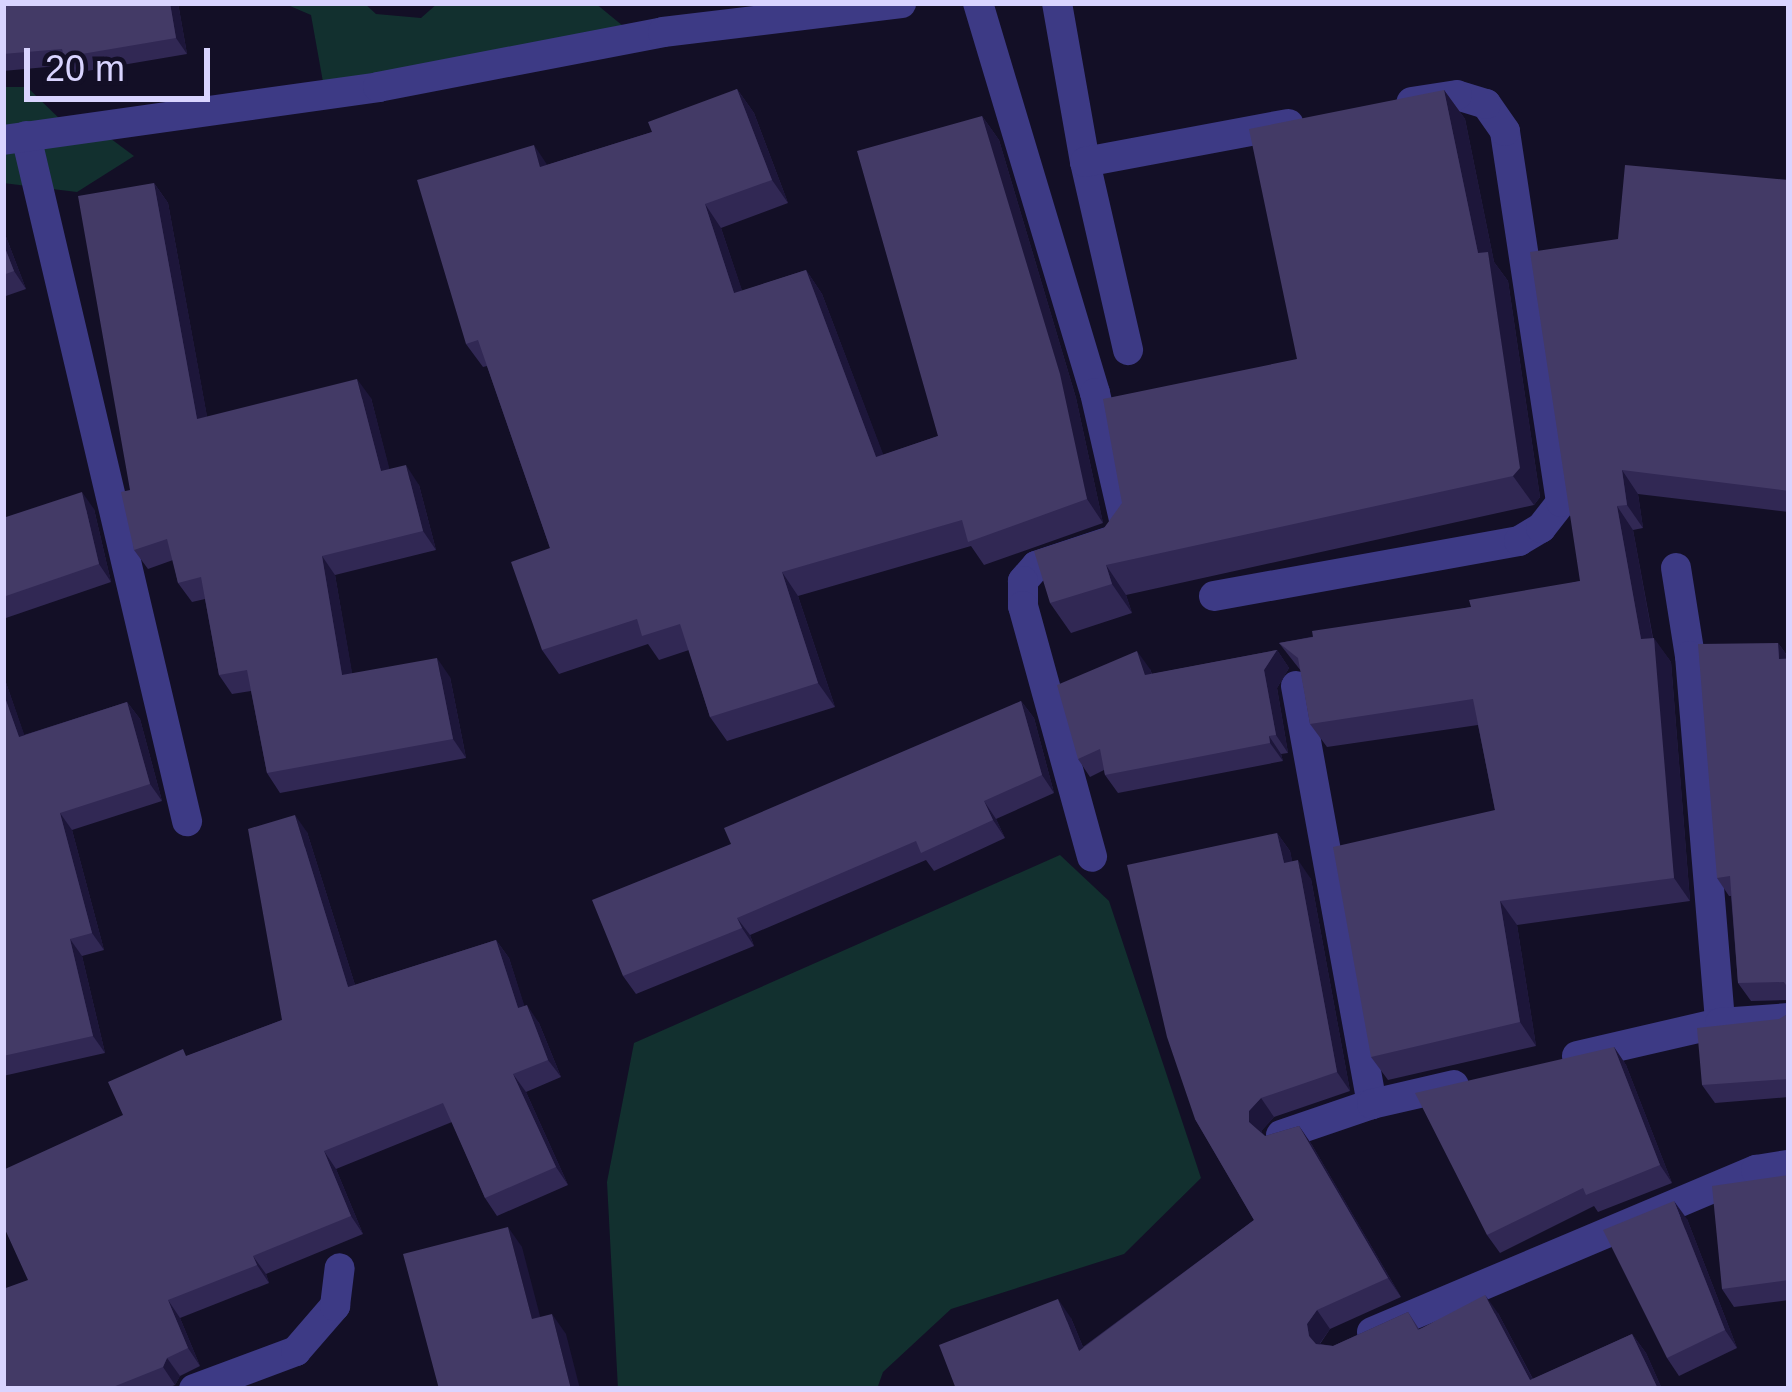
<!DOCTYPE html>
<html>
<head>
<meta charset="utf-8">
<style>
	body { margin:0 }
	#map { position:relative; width:1792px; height:1392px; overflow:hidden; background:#130f26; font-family:Arial,sans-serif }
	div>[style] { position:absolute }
	.green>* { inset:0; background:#12302f }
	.minor>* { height:30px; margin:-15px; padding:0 15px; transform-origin:15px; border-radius:15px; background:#3d3a85 }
	.wall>* { inset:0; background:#312854 }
	.shaded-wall>* { inset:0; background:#1d163a }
	.building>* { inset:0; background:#433a66 }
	span { translate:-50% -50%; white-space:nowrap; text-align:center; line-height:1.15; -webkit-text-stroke:10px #130f26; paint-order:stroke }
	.frame { position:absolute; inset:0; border:6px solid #d9d4ff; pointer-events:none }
	.scale { position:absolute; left:24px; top:48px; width:186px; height:54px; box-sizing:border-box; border:6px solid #d9d4ff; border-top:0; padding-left:15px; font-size:36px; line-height:42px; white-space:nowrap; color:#d9d4ff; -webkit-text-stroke:9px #130f26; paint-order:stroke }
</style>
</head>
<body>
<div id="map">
	<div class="green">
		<div style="clip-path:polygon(283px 3px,364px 3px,376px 14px,421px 18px,438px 3px,595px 3px,623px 26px,608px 52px,323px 82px,311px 15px)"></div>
		<div style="clip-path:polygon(3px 87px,27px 87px,66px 125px,95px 127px,134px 156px,77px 192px,3px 183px)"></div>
		<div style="clip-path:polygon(1060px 855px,1109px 901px,1201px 1178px,1124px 1254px,951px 1309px,883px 1372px,877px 1389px,618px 1389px,607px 1182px,634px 1043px)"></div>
	</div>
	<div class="minor">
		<div style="left:978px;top:3px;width:407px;rotate:73.3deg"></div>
		<div style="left:1095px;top:393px;width:134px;rotate:77.1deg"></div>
		<div style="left:1125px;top:524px;width:17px;rotate:118deg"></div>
		<div style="left:1117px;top:539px;width:85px;rotate:161.6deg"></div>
		<div style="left:1036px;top:566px;width:20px;rotate:131deg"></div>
		<div style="left:1023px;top:581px;width:25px;rotate:90deg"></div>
		<div style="left:1023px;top:606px;width:260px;rotate:74.6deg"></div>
		<div style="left:1057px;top:3px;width:161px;rotate:80deg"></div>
		<div style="left:1085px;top:162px;width:193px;rotate:77.1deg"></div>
		<div style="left:26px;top:136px;width:704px;rotate:76.77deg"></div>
		<div style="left:3px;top:140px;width:379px;rotate:-8deg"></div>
		<div style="left:378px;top:87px;width:290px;rotate:-10.9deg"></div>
		<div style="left:663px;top:32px;width:240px;rotate:-6.9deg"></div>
		<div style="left:1085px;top:162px;width:207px;rotate:-10.6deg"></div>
		<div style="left:1676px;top:568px;width:89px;rotate:81deg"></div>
		<div style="left:1690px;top:656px;width:368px;rotate:85.3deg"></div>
		<div style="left:1214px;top:596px;width:310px;rotate:-10.2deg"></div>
		<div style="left:1519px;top:541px;width:26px;rotate:-31deg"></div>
		<div style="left:1541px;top:528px;width:33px;rotate:-52deg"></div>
		<div style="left:1561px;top:502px;width:375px;rotate:-98.6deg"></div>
		<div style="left:1505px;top:131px;width:33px;rotate:-125deg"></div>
		<div style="left:1486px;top:104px;width:30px;rotate:-163deg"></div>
		<div style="left:1457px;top:95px;width:46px;rotate:171.2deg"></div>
		<div style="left:1296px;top:686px;width:425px;rotate:79.7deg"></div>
		<div style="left:1577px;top:1056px;width:147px;rotate:-13deg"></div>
		<div style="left:1720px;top:1023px;width:69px;rotate:-4.1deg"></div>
		<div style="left:1281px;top:1135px;width:96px;rotate:-18.8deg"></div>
		<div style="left:1372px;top:1104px;width:84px;rotate:-13deg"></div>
		<div style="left:1372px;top:1332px;width:417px;rotate:-22.9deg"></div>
		<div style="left:1756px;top:1170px;width:33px;rotate:-9deg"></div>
		<div style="left:194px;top:1389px;width:109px;rotate:-20.4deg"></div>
		<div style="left:296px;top:1351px;width:60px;rotate:-49.1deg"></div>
		<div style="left:335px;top:1306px;width:38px;rotate:-83deg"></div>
	</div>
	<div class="wall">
		<div style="clip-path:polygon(3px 3px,178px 3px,187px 54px,75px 73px,69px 65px,3px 71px)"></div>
		<div style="clip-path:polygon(737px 89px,754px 113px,788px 203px,721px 228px,742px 291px,806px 270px,822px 294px,883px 455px,938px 436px,982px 116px,999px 140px,1076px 398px,1103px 523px,984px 565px,971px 546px,798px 596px,835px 707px,727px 741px,710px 717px,689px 650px,659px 660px,648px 644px,559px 674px,542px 650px,550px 548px,487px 366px,483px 367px,466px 344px,547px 165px,652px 132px)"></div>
		<div style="clip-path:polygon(1444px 90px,1465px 119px,1494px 262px,1508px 281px,1540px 497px,1534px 505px,1126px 595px,1132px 613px,1071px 633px,1050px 603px,1104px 528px,1297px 359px)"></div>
		<div style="clip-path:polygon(1789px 180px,1789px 512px,1638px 494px,1643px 528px,1633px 530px,1653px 638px,1671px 662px,1690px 901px,1517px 925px,1536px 1046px,1388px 1080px,1371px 1057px,1495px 810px,1478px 725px,1327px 747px,1310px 724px,1301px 671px,1279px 643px,1471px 607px,1580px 581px,1618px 239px)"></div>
		<div style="clip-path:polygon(154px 183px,168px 203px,207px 417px,371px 398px,389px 469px,419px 485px,436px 550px,335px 575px,352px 674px,450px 677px,466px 758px,280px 793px,267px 773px,251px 691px,232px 694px,219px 675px,205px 599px,192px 602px,178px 583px,173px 560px,148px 569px,134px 550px,130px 490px)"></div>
		<div style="clip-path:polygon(3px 229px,26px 289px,3px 297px)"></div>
		<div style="clip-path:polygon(94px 509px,111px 582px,3px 619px,3px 518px)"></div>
		<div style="clip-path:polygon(1778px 643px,1789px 658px,1789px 1000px,1751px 1001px,1738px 983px,1731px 896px,1729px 896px,1717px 878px)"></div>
		<div style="clip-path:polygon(1277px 650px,1289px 668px,1277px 688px,1288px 753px,1281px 754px,1283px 761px,1118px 793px,1105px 775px,1104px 770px,1090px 777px,1078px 759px,1150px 669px,1152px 674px)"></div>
		<div style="clip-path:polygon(3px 674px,24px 735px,127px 702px,140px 719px,162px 801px,72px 830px,104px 950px,82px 956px,105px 1053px,3px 1076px)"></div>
		<div style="clip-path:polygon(1021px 701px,1034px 718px,1054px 793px,996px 819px,1005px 838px,934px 871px,926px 860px,750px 935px,754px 946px,636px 994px,623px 976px,731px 844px)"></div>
		<div style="clip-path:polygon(307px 832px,355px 985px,496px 940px,509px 958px,524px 1006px,539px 1023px,561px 1077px,526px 1092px,568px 1185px,497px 1216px,485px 1198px,452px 1122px,336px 1169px,363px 1234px,266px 1274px,269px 1283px,180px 1318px,200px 1366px,180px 1376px,175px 1385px,165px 1389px,3px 1389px,28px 1280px,123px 1115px,187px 1056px,282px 1020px)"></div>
		<div style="clip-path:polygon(1277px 833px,1290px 851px,1292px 862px,1311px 879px,1350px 1091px,1274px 1117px,1262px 1130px,1262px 1133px,1265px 1136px,1299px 1126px,1312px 1145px,1401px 1297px,1330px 1329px,1320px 1344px,1333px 1346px,1408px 1312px,1419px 1329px,1498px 1313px,1533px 1379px,1632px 1334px,1646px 1353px,1662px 1389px,956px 1389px,1071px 1318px,1083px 1347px,1254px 1220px,1195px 1119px)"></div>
		<div style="clip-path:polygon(1789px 1013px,1789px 1097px,1715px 1103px,1702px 1085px)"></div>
		<div style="clip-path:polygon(1614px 1047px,1626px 1065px,1672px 1183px,1598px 1212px,1594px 1206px,1500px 1253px,1487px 1235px)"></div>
		<div style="clip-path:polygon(1789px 1175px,1789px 1300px,1734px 1307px,1722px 1289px)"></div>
		<div style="clip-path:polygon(1687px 1219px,1737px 1348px,1679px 1376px,1667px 1358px)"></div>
	</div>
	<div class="shaded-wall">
		<div style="clip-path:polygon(170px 3px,178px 3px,187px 54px,176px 38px)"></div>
		<div style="clip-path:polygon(737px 89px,754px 113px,788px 203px,772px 180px)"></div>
		<div style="clip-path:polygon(1444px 90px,1465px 119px,1494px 262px,1508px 281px,1540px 497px,1534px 505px,1513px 476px,1478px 253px)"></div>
		<div style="clip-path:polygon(982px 116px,999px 140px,1076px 398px,1103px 523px,1087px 499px)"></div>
		<div style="clip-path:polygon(534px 145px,550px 169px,540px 167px)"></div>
		<div style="clip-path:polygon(154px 183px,168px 203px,211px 438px,197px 419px)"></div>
		<div style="clip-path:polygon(705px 204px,721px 228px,751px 317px,734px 293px)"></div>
		<div style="clip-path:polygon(3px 229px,26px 289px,14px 271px,3px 243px)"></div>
		<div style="clip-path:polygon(806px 270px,822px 294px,893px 480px,876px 457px)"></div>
		<div style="clip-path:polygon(357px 379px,371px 398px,395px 490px,381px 471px)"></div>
		<div style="clip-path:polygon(406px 465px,419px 485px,436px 550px,423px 531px)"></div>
		<div style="clip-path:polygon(1622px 470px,1638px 494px,1643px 528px,1627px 505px)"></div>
		<div style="clip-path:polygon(82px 492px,94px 509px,111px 582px,99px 564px)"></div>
		<div style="clip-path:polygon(1617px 506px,1633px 530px,1655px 651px,1654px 638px,1671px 662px,1690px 901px,1674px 878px,1641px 639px)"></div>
		<div style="clip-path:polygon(322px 556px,335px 575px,356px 695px,342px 675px)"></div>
		<div style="clip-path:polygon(1106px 565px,1126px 595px,1132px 613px,1112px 584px)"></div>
		<div style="clip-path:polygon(782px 572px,798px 596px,835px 707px,818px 683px)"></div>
		<div style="clip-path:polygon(1778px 643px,1789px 658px,1779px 659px)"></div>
		<div style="clip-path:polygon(1277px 650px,1289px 668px,1277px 688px,1288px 753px,1276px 735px,1264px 670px)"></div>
		<div style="clip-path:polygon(1137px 651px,1150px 669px,1158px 693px,1145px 675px)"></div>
		<div style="clip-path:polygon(437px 658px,450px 677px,466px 758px,453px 739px)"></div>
		<div style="clip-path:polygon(3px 674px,31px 754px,19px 737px,3px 692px)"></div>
		<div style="clip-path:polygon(1021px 701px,1034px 718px,1054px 793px,1042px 775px)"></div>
		<div style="clip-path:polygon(127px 702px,140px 719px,162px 801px,150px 784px)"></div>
		<div style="clip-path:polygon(1269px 736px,1281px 754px,1283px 761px,1270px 743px)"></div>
		<div style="clip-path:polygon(984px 801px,996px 819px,1005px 838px,993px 820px)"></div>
		<div style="clip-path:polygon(60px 813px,72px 830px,104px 950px,92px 933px)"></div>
		<div style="clip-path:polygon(295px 815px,307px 832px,361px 1004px,348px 987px)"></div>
		<div style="clip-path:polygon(1277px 833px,1290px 851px,1297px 882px,1284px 863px)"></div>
		<div style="clip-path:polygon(1298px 860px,1311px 879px,1350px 1091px,1337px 1072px)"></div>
		<div style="clip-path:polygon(1500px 901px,1517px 925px,1536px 1046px,1520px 1022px)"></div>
		<div style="clip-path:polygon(737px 918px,750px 935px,754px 946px,742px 928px)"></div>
		<div style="clip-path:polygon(70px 939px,82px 956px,105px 1053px,93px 1036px)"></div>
		<div style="clip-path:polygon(496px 940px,509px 958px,531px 1026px,518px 1008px)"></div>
		<div style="clip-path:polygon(527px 1005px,539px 1023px,561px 1077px,548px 1060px)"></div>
		<div style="clip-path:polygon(1614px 1047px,1626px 1065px,1672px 1183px,1660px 1165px)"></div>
		<div style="clip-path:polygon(513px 1074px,526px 1092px,568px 1185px,556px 1167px)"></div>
		<div style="clip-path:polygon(1261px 1098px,1274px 1117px,1262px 1130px,1262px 1140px,1249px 1122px,1249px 1111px)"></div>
		<div style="clip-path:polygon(1299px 1126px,1312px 1145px,1401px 1297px,1388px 1278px)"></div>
		<div style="clip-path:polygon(324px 1151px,336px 1169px,363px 1234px,351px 1216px)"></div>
		<div style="clip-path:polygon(1674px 1201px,1687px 1219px,1737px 1348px,1725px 1330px)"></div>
		<div style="clip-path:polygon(508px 1227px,522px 1247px,546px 1339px,532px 1319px)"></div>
		<div style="clip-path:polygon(253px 1256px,266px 1274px,269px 1283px,257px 1265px)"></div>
		<div style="clip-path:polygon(1485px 1295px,1498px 1313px,1538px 1389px,1530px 1380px)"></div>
		<div style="clip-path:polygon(1058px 1299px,1071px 1318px,1092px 1369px,1079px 1351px)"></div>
		<div style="clip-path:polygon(168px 1300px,180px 1318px,200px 1366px,188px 1348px)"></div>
		<div style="clip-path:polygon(1317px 1310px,1330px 1329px,1320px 1343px,1322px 1355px,1309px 1336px,1307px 1324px)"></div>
		<div style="clip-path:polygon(552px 1314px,566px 1334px,580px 1389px,571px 1389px)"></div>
		<div style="clip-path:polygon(1632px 1334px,1646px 1353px,1662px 1389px,1658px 1389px)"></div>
		<div style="clip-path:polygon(167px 1358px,180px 1376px,175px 1385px,163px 1367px)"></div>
	</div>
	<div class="building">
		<div style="clip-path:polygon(3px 3px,170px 3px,176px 38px,64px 57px,62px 49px,3px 54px)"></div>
		<div style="clip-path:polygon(737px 89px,772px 180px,705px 204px,734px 293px,806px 270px,876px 457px,938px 436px,857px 151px,982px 116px,1060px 374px,1087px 499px,968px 542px,962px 520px,782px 572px,818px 683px,710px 717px,680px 624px,642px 636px,637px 619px,542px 650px,511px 562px,550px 548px,478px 340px,466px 344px,417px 180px,534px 145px,540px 167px,652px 132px,648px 122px)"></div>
		<div style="clip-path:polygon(1444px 90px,1478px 253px,1488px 252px,1520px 468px,1513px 476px,1106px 565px,1112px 584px,1050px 603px,1034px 551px,1104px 528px,1122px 503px,1103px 399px,1297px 359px,1249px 129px)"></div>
		<div style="clip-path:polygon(1625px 165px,1789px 180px,1789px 491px,1622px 470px,1627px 505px,1617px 506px,1641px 639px,1654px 638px,1674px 878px,1500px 901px,1520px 1022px,1371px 1057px,1333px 847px,1495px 810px,1473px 699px,1310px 724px,1298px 658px,1279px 643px,1313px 637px,1312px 631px,1471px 607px,1469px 600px,1580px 581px,1530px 252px,1618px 239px)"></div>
		<div style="clip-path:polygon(154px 183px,197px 419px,357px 379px,381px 471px,406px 465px,423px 531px,322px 556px,342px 675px,437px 658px,453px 739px,267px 773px,247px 670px,219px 675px,201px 577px,178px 583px,167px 539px,134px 550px,121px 492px,130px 490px,78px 196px)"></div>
		<div style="clip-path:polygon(3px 243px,14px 271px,3px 275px)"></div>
		<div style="clip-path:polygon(82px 492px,99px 564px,3px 597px,3px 518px)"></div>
		<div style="clip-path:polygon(1778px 643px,1779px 659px,1789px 659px,1789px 990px,1784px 982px,1738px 983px,1730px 876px,1717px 878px,1698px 644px)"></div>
		<div style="clip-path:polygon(1277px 650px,1264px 670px,1276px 735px,1269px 736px,1270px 743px,1105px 775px,1100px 749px,1078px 759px,1057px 685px,1137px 651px,1145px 675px)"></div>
		<div style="clip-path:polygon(3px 692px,19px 737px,127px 702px,150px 784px,60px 813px,92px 933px,70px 939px,93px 1036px,3px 1056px)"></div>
		<div style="clip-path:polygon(1021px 701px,1042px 775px,984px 801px,993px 820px,921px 853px,916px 841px,737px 918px,742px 928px,623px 976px,592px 900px,731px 844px,724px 828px)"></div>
		<div style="clip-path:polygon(295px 815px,348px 987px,496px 940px,518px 1008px,527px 1005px,548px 1060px,513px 1074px,556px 1167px,485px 1198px,443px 1103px,324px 1151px,351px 1216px,253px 1256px,257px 1265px,168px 1300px,188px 1348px,167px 1358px,163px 1367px,108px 1389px,3px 1389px,3px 1297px,5px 1296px,3px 1289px,28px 1280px,3px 1225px,3px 1170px,123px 1115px,108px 1082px,183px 1049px,186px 1056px,282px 1020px,248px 829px)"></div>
		<div style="clip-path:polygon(1277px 833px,1284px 863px,1298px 860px,1337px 1072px,1261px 1098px,1249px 1111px,1249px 1122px,1265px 1136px,1299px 1126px,1388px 1278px,1317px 1310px,1307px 1324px,1309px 1336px,1316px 1344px,1333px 1346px,1408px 1312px,1418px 1330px,1485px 1295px,1530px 1380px,1632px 1334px,1658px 1389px,956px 1389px,939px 1345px,1058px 1299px,1079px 1351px,1254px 1220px,1195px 1119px,1167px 1037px,1127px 865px)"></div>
		<div style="clip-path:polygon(1789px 1013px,1789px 1079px,1702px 1085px,1697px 1028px,1779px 1019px)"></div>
		<div style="clip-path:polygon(1614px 1047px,1660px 1165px,1586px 1195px,1583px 1188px,1487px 1235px,1415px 1093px)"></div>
		<div style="clip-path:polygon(1789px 1175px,1789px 1280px,1722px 1289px,1712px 1186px)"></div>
		<div style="clip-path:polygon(1674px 1201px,1725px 1330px,1667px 1358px,1603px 1230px)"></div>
		<div style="clip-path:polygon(508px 1227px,532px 1319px,552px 1314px,571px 1389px,439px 1389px,403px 1254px)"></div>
	</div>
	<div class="frame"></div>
	<div class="scale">20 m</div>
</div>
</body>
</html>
